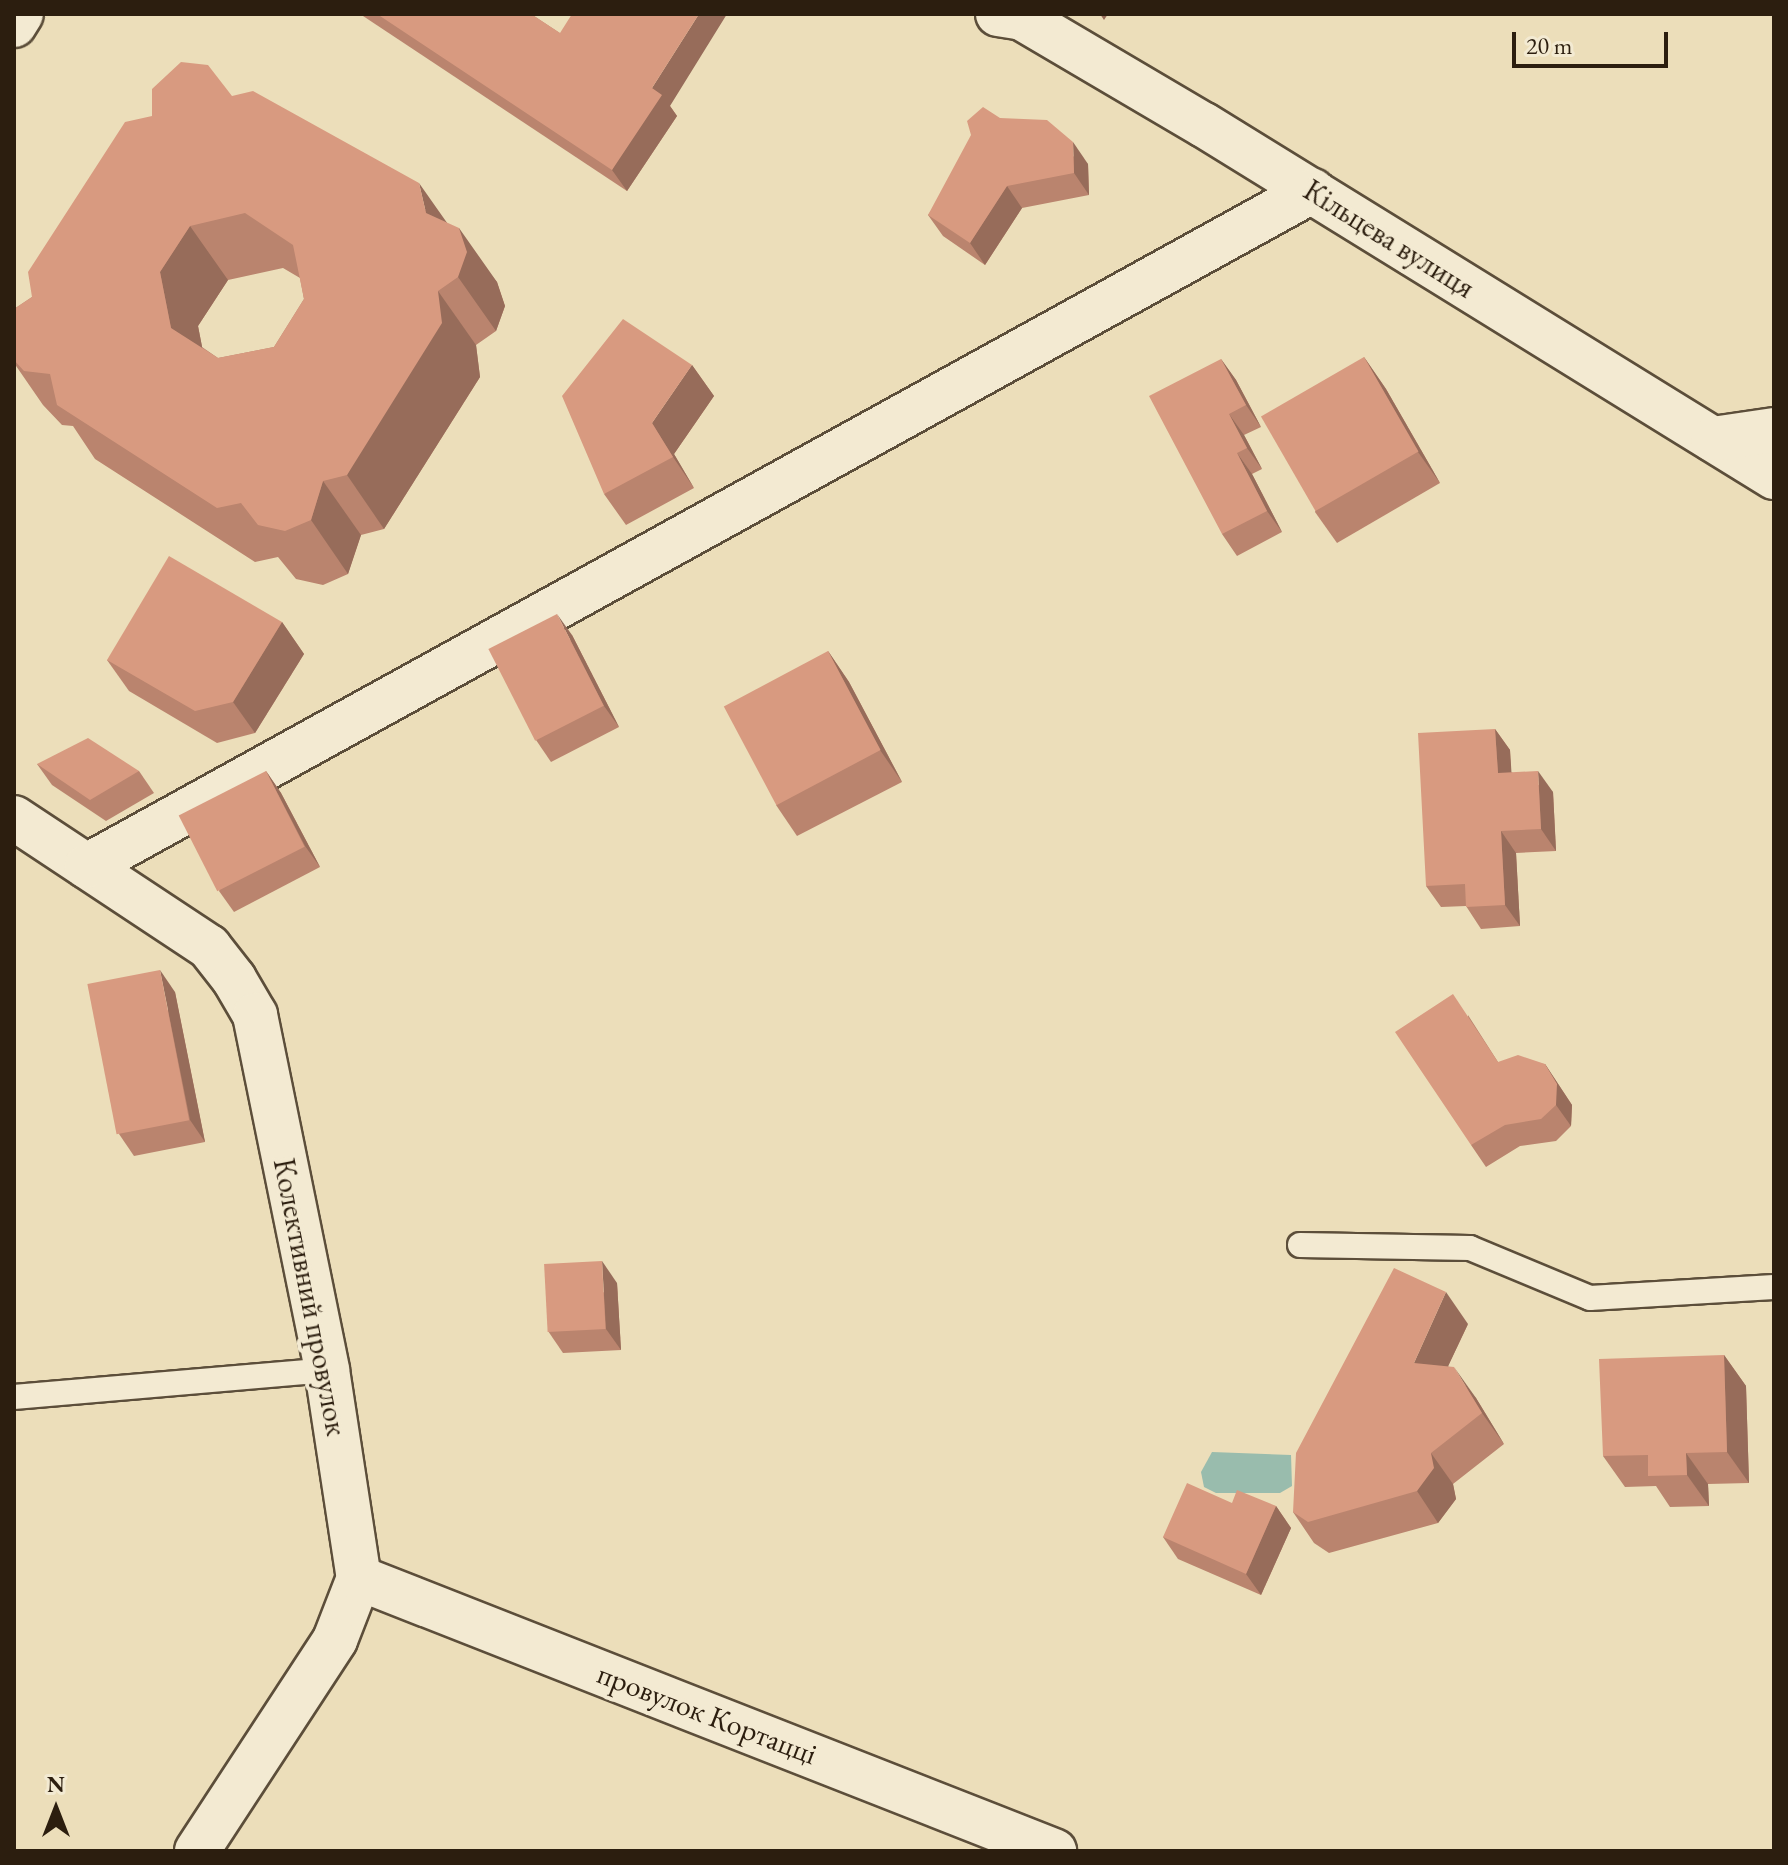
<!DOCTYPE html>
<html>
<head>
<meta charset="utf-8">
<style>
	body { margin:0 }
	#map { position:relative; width:1788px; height:1865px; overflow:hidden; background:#ecdeba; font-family:"EB Garamond",serif }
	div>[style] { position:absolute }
	.water>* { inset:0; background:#99bcad }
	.roads { filter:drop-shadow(2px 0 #5c4e3a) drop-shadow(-2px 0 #5c4e3a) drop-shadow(0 2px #5c4e3a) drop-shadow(0 -2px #5c4e3a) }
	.service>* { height:24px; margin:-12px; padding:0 12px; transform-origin:12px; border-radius:12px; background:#f3ead2 }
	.minor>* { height:44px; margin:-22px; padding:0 22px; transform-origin:22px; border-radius:22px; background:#f3ead2 }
	.secondary>* { height:44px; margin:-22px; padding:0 22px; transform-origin:22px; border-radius:22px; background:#f3ead2 }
	.wall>* { inset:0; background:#ba846e }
	.shaded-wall>* { inset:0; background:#976c5a }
	.building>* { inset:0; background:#d89a80; transform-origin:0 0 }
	span { translate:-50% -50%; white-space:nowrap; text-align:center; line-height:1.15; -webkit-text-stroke:8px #f3ead2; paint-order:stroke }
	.street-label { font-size:30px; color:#2c1e0f }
	.frame { position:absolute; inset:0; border:16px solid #2c1e0f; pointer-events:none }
	.north { position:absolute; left:16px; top:1769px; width:80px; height:80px; -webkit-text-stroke:6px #f3ead2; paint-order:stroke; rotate:0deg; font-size:22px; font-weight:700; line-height:32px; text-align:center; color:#2c1e0f }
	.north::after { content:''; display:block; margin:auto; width:28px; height:36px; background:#2c1e0f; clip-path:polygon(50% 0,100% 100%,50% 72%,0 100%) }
	.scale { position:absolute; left:1512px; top:32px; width:156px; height:36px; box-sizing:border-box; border:4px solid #2c1e0f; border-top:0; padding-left:10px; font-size:24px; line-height:28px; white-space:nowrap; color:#2c1e0f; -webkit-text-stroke:6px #f3ead2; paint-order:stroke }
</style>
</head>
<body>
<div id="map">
	<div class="water">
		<div style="clip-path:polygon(1212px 1452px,1291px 1455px,1292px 1486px,1280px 1493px,1216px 1493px,1204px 1487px,1201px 1472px)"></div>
	</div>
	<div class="roads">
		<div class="service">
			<div style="left:1300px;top:1245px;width:170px;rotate:1deg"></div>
			<div style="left:1470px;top:1248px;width:130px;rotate:22.6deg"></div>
			<div style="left:1590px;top:1298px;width:184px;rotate:-3.4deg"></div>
			<div style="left:14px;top:1397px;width:314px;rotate:-4.9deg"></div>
		</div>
		<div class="minor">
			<div style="left:998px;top:14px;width:24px;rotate:9deg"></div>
			<div style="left:1022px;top:18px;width:211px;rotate:30.5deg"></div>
			<div style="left:1204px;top:125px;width:670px;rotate:31.7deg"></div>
			<div style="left:1713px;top:439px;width:62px;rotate:-8.4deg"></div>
			<div style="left:14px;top:818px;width:234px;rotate:33.5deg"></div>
			<div style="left:209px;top:947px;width:41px;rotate:52deg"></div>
			<div style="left:234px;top:979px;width:42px;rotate:59.7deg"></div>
			<div style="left:255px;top:1015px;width:362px;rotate:78.5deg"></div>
			<div style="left:327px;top:1370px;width:210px;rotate:81.3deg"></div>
			<div style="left:359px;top:1578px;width:66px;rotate:111.2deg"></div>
			<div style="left:335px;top:1640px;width:252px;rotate:123.2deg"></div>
			<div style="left:87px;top:866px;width:1399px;rotate:-28.86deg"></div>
			<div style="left:359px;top:1578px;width:747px;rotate:21.45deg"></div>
		</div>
		<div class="secondary">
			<div style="left:14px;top:25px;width:13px;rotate:-58deg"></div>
		</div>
	</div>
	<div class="wall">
		<div style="clip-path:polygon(360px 14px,531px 14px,670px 106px,677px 116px,627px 191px)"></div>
		<div style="clip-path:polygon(evenodd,232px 96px,446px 222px,497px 282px,505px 306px,496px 331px,476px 345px,480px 377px,384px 529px,361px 535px,348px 574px,323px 585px,296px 579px,278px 557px,255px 562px,95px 459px,73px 426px,62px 425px,43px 405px,14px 363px,14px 309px,32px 297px,232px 96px,283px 268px,300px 278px,304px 299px,274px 347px,218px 358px,202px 347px,198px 326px,228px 280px,283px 268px)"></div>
		<div style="clip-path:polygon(1000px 118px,1088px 164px,1089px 195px,1022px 208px,985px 265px,943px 236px,928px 215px)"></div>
		<div style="clip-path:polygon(1364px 357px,1386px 389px,1440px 483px,1337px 543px,1315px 512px)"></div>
		<div style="clip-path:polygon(1221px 359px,1236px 380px,1261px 427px,1244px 435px,1262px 469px,1252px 474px,1282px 532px,1237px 556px,1222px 534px)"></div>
		<div style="clip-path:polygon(692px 365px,714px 396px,674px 454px,694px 488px,626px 525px,604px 494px)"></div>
		<div style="clip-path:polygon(282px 622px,304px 654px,255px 733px,217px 743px,129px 691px,107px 660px)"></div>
		<div style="clip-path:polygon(572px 635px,619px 727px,551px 762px,536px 740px)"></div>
		<div style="clip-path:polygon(828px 651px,849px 682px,902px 782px,797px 836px,776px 805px)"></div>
		<div style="clip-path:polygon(1495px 729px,1510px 750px,1511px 772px,1553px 792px,1556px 851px,1516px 853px,1520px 926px,1481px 929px,1466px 906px,1441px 907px,1426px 886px)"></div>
		<div style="clip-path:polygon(37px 764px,139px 771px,154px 793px,106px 821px,52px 785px)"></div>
		<div style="clip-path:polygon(266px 771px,281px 793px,320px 867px,234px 912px,219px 891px)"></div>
		<div style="clip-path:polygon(175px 992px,205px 1142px,134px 1156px,119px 1134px)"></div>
		<div style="clip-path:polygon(1468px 1015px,1498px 1062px,1545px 1064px,1572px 1105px,1571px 1126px,1556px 1141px,1520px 1146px,1486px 1167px,1471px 1145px)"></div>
		<div style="clip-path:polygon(617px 1283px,621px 1350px,563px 1353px,548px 1331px)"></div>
		<div style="clip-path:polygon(1468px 1324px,1448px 1366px,1476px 1398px,1504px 1444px,1453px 1484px,1456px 1499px,1438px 1523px,1329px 1553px,1314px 1543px,1293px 1512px)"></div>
		<div style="clip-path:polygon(1724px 1355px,1746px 1386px,1749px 1483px,1708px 1484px,1709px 1506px,1670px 1507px,1656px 1486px,1625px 1487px,1603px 1456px)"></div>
		<div style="clip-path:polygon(1232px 1503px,1276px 1506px,1291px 1528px,1261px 1595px,1178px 1559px,1163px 1537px)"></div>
	</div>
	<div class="shaded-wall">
		<div style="clip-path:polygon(699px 14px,727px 14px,670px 106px,677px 116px,627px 191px,612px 170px,652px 88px)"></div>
		<div style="clip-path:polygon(1100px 14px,1108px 14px,1104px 20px)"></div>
		<div style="clip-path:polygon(1073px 142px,1088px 164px,1089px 195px,1074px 173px)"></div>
		<div style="clip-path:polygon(419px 183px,457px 237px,459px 228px,497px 282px,505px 306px,496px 331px,458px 277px,426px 213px)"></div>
		<div style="clip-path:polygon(1007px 186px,1022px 208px,985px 265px,970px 243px)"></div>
		<div style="clip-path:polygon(190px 226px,228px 280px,198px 326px,209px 382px,171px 328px,160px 272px)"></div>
		<div style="clip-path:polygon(438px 291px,476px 345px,480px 377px,384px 529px,347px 475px)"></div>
		<div style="clip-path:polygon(1364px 357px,1386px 389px,1440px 483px,1418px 452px)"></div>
		<div style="clip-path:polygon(1221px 359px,1236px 380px,1261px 427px,1246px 405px)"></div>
		<div style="clip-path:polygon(692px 365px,714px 396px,674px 454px,694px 488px,673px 457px,652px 423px)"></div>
		<div style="clip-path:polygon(1229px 414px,1244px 435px,1262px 469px,1247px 448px)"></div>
		<div style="clip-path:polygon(1237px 453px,1252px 474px,1282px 532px,1267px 511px)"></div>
		<div style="clip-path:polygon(323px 481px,361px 535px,348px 574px,311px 520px)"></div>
		<div style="clip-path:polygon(557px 614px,572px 635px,619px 727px,604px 706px)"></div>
		<div style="clip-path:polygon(282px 622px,304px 654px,255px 733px,233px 702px)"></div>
		<div style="clip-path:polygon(828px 651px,849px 682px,902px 782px,880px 750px)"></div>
		<div style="clip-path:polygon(1495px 729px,1510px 750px,1513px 795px,1498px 773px)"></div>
		<div style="clip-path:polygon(266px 771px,281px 793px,320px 867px,305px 846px)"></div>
		<div style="clip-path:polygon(1538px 771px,1553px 792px,1556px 851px,1541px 829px)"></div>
		<div style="clip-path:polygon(1501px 831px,1516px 853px,1520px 926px,1505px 905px)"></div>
		<div style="clip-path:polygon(160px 970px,175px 992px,205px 1142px,190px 1120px)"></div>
		<div style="clip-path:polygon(1545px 1064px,1572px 1105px,1571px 1126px,1556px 1105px)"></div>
		<div style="clip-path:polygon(602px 1261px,617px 1283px,621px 1350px,606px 1329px)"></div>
		<div style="clip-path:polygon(1446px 1292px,1468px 1324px,1435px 1394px,1414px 1363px)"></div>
		<div style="clip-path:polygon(1724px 1355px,1746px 1386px,1749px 1483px,1727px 1452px)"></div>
		<div style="clip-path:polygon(1454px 1367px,1476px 1398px,1504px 1444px,1482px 1413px)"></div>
		<div style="clip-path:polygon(1431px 1453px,1453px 1484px,1456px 1499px,1438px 1523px,1417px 1491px)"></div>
		<div style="clip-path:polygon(1686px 1453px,1708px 1484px,1709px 1506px,1687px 1475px)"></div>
		<div style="clip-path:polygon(1276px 1506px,1291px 1528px,1261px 1595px,1246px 1574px)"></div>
	</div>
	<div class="building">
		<div style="clip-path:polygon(377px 14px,531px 14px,560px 33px,572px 14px,699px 14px,652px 88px,662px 95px,612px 170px)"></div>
		<div style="clip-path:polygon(evenodd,181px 62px,208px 65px,232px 96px,253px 91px,419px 183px,426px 213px,459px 228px,467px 252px,458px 277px,438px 291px,442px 323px,347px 475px,323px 481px,311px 520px,285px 531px,258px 525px,241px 503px,217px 508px,57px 405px,50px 374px,24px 371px,14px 360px,14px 309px,32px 297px,28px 272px,125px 122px,152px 116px,152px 89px,181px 62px,245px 213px,293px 245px,304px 299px,274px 347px,218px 358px,171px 328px,160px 272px,190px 226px,245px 213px)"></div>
		<div style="clip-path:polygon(983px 107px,1000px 118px,1047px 120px,1073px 142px,1074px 173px,1007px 186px,970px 243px,928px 215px,971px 135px,967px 121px)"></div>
		<div style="clip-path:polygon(623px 319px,692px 365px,652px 423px,673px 457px,604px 494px,562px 396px)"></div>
		<div style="left:1364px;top:357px;width:109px;height:119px;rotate:60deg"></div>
		<div style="clip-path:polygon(1221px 359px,1246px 405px,1229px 414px,1247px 448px,1237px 453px,1267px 511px,1222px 534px,1149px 396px)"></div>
		<div style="clip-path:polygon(169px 556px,282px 622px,233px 702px,195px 711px,107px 660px)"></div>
		<div style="left:557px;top:614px;width:103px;height:77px;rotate:63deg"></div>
		<div style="left:828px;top:651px;width:112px;height:118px;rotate:62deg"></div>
		<div style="clip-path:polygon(1495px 729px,1498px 773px,1538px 771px,1541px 829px,1501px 831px,1505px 905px,1466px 907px,1465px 884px,1426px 886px,1418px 733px)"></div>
		<div style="clip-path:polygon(88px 738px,139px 771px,90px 800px,37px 764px)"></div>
		<div style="left:266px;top:771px;width:85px;height:98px;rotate:63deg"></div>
		<div style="left:160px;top:970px;width:153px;height:74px;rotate:79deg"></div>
		<div style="clip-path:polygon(1453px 994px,1498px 1062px,1518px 1055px,1545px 1064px,1557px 1084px,1556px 1105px,1541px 1119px,1505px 1125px,1471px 1145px,1395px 1032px)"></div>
		<div style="left:602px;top:1261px;width:68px;height:58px;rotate:87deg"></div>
		<div style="clip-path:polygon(1394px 1268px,1446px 1292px,1414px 1363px,1454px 1367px,1482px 1413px,1431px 1453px,1434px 1468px,1417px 1491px,1308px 1522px,1293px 1512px,1296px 1453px)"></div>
		<div style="clip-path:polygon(1724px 1355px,1727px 1452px,1686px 1453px,1687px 1475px,1648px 1476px,1648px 1455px,1603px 1456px,1599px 1359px)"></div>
		<div style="clip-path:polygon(1187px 1483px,1232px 1503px,1237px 1490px,1276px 1506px,1246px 1574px,1163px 1537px)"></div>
	</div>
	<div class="street-label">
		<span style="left:1389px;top:239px;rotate:32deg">Кільцева вулиця</span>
		<span style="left:310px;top:1297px;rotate:79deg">Колективний провулок</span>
		<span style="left:707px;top:1714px;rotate:21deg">провулок Кортацці</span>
	</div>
	<div class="frame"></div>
	<div class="north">N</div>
	<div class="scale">20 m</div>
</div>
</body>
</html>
